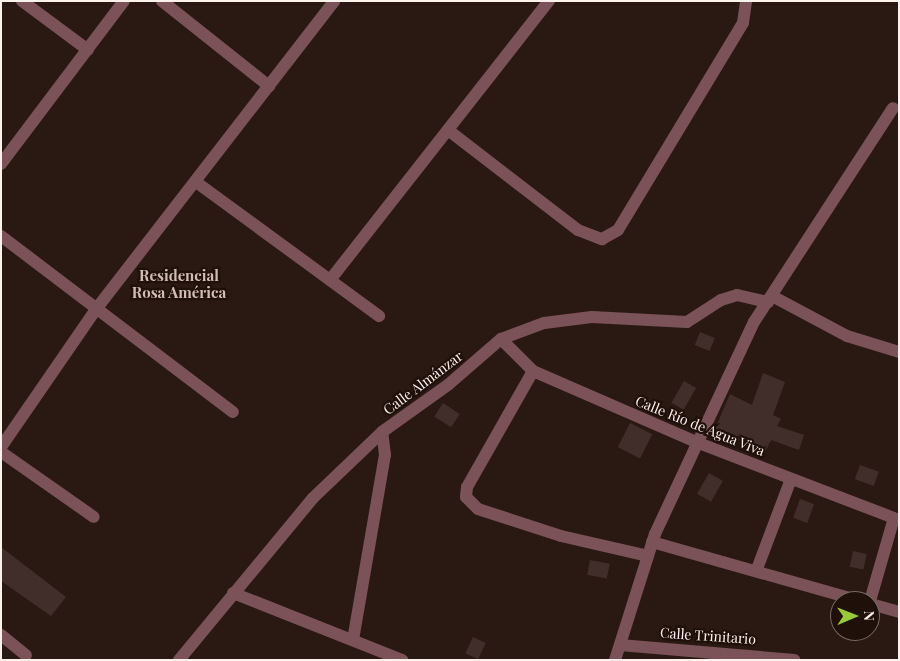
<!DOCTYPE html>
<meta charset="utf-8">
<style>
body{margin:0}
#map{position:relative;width:900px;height:661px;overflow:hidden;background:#2a1913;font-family:"Playfair Display",serif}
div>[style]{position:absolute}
.building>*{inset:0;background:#412e2b;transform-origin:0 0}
.street>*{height:12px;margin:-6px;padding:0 6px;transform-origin:6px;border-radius:6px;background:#7a5258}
span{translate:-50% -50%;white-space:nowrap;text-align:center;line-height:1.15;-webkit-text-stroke:4.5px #20100a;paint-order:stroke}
.street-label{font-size:14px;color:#fdf1ec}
.neighbourhood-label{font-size:15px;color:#d2bbb2;font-weight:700}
.frame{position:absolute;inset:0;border:2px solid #fdf1ec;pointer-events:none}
.north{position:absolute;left:830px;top:591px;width:50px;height:50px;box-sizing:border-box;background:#20100a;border:1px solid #786a64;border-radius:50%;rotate:89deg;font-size:14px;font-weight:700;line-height:20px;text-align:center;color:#fdf1ec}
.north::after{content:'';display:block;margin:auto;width:18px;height:22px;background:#98cb37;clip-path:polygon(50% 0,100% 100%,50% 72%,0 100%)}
</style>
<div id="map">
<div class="building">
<i style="left:700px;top:332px;width:16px;height:14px;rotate:22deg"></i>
<i style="clip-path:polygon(763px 373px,785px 382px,773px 415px,781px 419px,777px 426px,804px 435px,799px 450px,771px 440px,765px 452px,715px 429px,730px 394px,752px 405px)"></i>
<i style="left:684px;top:381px;width:14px;height:25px;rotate:30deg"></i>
<i style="left:443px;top:403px;width:20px;height:16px;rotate:33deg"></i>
<i style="left:630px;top:423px;width:25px;height:27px;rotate:27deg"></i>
<i style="left:860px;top:465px;width:20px;height:15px;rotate:20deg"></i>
<i style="left:709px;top:473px;width:16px;height:24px;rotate:30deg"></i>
<i style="left:800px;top:499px;width:15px;height:20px;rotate:20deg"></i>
<i style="clip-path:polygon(1px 547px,66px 597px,51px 616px,1px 581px)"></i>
<i style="left:853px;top:551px;width:14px;height:16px;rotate:12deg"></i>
<i style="left:590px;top:560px;width:20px;height:15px;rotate:11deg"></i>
<i style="left:473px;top:637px;width:14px;height:18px;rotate:25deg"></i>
</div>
<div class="street">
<i style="left:22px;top:1px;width:82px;rotate:36.6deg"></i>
<i style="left:162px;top:1px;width:137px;rotate:38.5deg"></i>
<i style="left:448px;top:130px;width:164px;rotate:37.6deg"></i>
<i style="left:578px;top:230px;width:26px;rotate:21deg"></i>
<i style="left:602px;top:239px;width:18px;rotate:-29deg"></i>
<i style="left:618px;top:230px;width:242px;rotate:-58.9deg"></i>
<i style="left:743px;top:23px;width:22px;rotate:-82deg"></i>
<i style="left:1px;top:164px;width:204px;rotate:-53deg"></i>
<i style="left:196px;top:182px;width:227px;rotate:36.2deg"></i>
<i style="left:1px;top:236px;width:291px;rotate:37.2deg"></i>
<i style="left:330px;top:280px;width:355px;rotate:-51.9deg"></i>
<i style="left:772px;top:296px;width:85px;rotate:28.1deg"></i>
<i style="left:847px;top:336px;width:54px;rotate:17.1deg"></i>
<i style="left:501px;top:339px;width:45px;rotate:45deg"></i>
<i style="left:533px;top:371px;width:178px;rotate:23.5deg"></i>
<i style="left:696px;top:442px;width:217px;rotate:21deg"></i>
<i style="left:533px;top:371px;width:133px;rotate:119.6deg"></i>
<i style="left:467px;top:487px;width:10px;rotate:96deg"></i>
<i style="left:466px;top:497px;width:17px;rotate:45deg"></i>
<i style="left:478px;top:509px;width:87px;rotate:18deg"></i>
<i style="left:561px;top:536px;width:89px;rotate:12.9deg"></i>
<i style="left:1px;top:447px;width:169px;rotate:-55.4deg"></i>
<i style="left:97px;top:308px;width:388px;rotate:-52.3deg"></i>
<i style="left:1px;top:452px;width:113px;rotate:35deg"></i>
<i style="left:652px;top:542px;width:257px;rotate:15.8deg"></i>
<i style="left:757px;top:569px;width:96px;rotate:-69.3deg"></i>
<i style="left:233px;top:593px;width:182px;rotate:21.6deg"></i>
<i style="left:870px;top:601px;width:86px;rotate:-73.9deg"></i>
<i style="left:1px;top:635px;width:32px;rotate:39deg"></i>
<i style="left:353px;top:640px;width:188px;rotate:-80.2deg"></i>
<i style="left:385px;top:455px;width:23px;rotate:-97deg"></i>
<i style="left:620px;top:645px;width:175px;rotate:4.9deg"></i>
<i style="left:179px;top:660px;width:210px;rotate:-50.4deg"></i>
<i style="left:313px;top:498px;width:95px;rotate:-43.7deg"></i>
<i style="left:382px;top:432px;width:82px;rotate:-35.6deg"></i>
<i style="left:449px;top:384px;width:69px;rotate:-40.9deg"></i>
<i style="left:501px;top:339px;width:46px;rotate:-20.4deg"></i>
<i style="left:544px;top:323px;width:48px;rotate:-7.1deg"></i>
<i style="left:592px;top:317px;width:95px;rotate:3deg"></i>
<i style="left:687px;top:322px;width:40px;rotate:-32.9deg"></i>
<i style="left:721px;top:300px;width:17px;rotate:-17deg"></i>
<i style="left:737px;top:295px;width:32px;rotate:13deg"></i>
<i style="left:615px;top:660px;width:132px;rotate:-72.4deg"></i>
<i style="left:655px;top:534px;width:234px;rotate:-65deg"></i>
<i style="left:754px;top:322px;width:255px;rotate:-57deg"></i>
</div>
<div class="street-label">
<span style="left:423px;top:383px;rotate:-37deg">Calle Almánzar</span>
<span style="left:700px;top:426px;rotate:22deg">Calle Río de Agua Viva</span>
<span style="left:708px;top:636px;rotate:4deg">Calle Trinitario</span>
</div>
<div class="neighbourhood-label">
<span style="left:179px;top:284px">Residencial<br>Rosa América</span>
</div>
<div class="frame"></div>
<div class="north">N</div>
</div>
